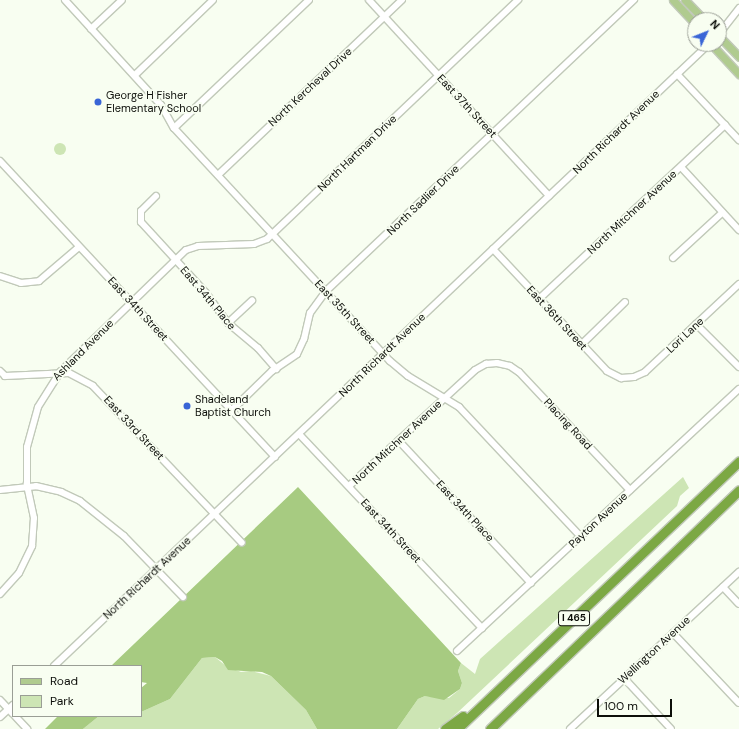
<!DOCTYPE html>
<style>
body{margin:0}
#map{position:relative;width:739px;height:729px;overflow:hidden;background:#f8fef1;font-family:"DM Sans",sans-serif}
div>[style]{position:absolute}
.green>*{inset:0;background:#cde5b4}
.round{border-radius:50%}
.forest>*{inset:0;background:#a7cb81}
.roads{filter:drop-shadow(1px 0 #c1c9b9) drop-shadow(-1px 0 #c1c9b9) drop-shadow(0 1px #c1c9b9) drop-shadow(0 -1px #c1c9b9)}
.minor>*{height:6px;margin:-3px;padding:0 3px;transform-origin:3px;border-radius:3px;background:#fff}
.major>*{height:7px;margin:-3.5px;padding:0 3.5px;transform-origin:3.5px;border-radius:3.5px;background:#b0cb8f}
.highway>*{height:9px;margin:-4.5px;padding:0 4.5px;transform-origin:4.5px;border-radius:4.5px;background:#7ca844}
.dots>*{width:11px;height:11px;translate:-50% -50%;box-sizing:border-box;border:2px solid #f8fef1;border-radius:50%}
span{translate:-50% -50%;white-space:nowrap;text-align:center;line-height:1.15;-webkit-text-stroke:3.5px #f8fef1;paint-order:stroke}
.shield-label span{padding:1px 3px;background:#f8fef1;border:1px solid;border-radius:3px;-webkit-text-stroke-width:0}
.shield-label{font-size:10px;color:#0d0f0a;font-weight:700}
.street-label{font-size:11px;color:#0d0f0a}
.poi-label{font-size:11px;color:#0d0f0a}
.left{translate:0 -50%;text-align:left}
.legend{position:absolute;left:12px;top:665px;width:130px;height:52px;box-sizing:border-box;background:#f8fef1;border:1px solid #9a9e95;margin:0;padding:5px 7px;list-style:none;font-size:12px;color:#0d0f0a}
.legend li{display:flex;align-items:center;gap:8px;height:20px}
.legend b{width:20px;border:1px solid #9a9e95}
.north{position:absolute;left:687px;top:12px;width:40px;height:40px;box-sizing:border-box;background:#f8fef1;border:1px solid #9a9e95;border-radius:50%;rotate:47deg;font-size:11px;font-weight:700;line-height:16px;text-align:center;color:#0d0f0a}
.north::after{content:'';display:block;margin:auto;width:14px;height:18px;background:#3965d6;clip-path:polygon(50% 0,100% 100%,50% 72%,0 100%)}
.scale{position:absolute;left:597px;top:699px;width:75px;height:18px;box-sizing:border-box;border:2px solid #0d0f0a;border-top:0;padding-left:5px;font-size:12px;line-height:14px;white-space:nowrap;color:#0d0f0a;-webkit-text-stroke:3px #f8fef1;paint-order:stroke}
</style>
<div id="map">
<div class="green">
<i class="round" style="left:54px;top:143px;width:12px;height:12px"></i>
<i style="clip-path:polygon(683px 477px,689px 488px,680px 496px,677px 506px,457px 713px,438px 729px,397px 729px,418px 699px,425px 696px,449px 698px,460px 689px,462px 683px,458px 671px,461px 663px,475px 674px,480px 659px)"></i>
<i style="clip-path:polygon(215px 657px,226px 666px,241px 672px,251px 671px,271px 676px,306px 710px,317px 729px,83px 729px,99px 716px,141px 716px,141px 712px,170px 699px,202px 658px)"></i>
</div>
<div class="forest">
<i style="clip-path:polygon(298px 487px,461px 663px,458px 671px,462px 683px,460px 689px,444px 700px,425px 696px,418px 699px,397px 729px,317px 729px,306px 710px,271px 676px,262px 672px,228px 670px,222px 661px,215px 657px,202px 658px,170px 699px,141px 712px,141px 688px,147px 683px,141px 682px,141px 666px,111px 666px)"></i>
<i style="clip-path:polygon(58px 716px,99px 716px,83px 729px,45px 729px)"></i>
</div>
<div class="roads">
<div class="minor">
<i style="left:65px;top:0;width:142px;rotate:47.6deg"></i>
<i style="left:161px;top:105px;width:26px;rotate:61deg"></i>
<i style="left:174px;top:128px;width:318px;rotate:47.2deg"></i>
<i style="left:390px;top:361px;width:23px;rotate:40deg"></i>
<i style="left:408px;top:376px;width:60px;rotate:31.3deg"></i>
<i style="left:459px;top:407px;width:177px;rotate:46.8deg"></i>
<i style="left:369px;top:0;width:266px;rotate:47.4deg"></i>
<i style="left:91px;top:29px;width:42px;rotate:-43.1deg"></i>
<i style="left:719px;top:34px;width:33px;rotate:-52deg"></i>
<i style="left:677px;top:74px;width:91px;rotate:46.8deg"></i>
<i style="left:135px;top:75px;width:108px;rotate:-43.9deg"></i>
<i style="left:174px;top:128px;width:186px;rotate:-43.5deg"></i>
<i style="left:0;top:161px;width:404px;rotate:47.1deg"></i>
<i style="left:681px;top:167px;width:86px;rotate:47.4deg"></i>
<i style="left:218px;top:175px;width:254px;rotate:-43.6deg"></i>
<i style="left:156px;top:196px;width:21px;rotate:135deg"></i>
<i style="left:141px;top:211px;width:11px;rotate:90deg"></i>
<i style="left:141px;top:222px;width:96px;rotate:47.5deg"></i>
<i style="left:206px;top:293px;width:37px;rotate:54deg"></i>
<i style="left:228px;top:323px;width:39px;rotate:40deg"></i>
<i style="left:258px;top:348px;width:28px;rotate:49deg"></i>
<i style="left:493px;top:249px;width:167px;rotate:46.9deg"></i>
<i style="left:607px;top:371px;width:16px;rotate:27deg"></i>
<i style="left:621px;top:378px;width:13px;rotate:-4deg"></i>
<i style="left:634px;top:377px;width:12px;rotate:-24deg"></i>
<i style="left:645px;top:372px;width:129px;rotate:-43.1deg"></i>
<i style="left:673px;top:258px;width:67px;rotate:-42.6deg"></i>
<i style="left:0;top:276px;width:22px;rotate:18deg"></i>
<i style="left:21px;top:283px;width:18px;rotate:-6deg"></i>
<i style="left:39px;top:281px;width:52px;rotate:-40.4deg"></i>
<i style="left:539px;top:299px;width:255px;rotate:-43.1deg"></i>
<i style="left:228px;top:323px;width:33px;rotate:-43deg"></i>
<i style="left:696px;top:324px;width:61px;rotate:45deg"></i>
<i style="left:582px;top:344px;width:60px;rotate:-44.3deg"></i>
<i style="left:0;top:371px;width:7px;rotate:45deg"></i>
<i style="left:5px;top:376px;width:64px;rotate:-2.7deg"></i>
<i style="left:69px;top:373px;width:27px;rotate:28deg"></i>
<i style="left:93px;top:386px;width:216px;rotate:46.5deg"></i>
<i style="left:232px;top:410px;width:56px;rotate:-44.3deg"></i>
<i style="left:272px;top:371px;width:30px;rotate:-34deg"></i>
<i style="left:297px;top:354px;width:17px;rotate:-65deg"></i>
<i style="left:304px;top:339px;width:27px;rotate:-77deg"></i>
<i style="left:310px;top:313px;width:27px;rotate:-54deg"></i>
<i style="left:326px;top:291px;width:424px;rotate:-43.4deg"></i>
<i style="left:299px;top:434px;width:267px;rotate:46.7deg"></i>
<i style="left:399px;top:441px;width:194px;rotate:47.1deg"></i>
<i style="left:349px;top:486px;width:171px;rotate:-42.6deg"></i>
<i style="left:475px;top:370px;width:13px;rotate:-29deg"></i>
<i style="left:486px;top:364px;width:11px;rotate:-5deg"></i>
<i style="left:497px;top:363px;width:13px;rotate:13deg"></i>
<i style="left:510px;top:366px;width:11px;rotate:34deg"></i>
<i style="left:519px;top:372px;width:162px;rotate:46.8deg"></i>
<i style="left:0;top:490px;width:36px;rotate:-6deg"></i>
<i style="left:36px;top:486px;width:26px;rotate:13deg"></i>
<i style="left:61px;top:492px;width:21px;rotate:25deg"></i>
<i style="left:80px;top:501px;width:56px;rotate:38.5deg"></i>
<i style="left:124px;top:536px;width:85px;rotate:46deg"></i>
<i style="left:723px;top:587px;width:23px;rotate:47deg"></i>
<i style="left:0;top:594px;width:28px;rotate:-48deg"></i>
<i style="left:19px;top:573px;width:30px;rotate:-64deg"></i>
<i style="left:32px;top:546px;width:28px;rotate:-86deg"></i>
<i style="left:34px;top:518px;width:35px;rotate:-102deg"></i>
<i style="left:27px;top:484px;width:37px;rotate:-90deg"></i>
<i style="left:27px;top:447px;width:41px;rotate:-74.6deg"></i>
<i style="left:38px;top:407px;width:41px;rotate:-57.8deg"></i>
<i style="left:60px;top:372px;width:175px;rotate:-44.1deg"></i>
<i style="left:186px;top:250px;width:13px;rotate:-18deg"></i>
<i style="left:198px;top:246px;width:56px;rotate:-2deg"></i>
<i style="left:254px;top:244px;width:14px;rotate:-21deg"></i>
<i style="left:267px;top:239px;width:347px;rotate:-43.6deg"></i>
<i style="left:673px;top:633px;width:96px;rotate:46.7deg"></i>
<i style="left:457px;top:651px;width:385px;rotate:-42.9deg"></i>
<i style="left:54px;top:666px;width:903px;rotate:-43.52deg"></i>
<i style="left:624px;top:678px;width:69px;rotate:47.3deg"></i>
<i style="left:0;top:700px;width:19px;rotate:47deg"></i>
<i style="left:15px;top:716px;width:18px;rotate:47deg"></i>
<i style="left:0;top:717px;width:18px;rotate:-43deg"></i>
<i style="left:570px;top:729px;width:231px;rotate:-42.9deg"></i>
</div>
<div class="major">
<i style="left:673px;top:0;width:33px;rotate:47deg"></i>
<i style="left:685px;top:0;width:28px;rotate:46deg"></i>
<i style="left:719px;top:36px;width:29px;rotate:46deg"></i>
<i style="left:711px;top:44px;width:41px;rotate:47deg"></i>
</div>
<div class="highway">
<i style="left:445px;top:729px;width:22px;rotate:-36deg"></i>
<i style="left:457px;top:729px;width:389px;rotate:-43.5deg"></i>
<i style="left:490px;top:729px;width:345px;rotate:-43.8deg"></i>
</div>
</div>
<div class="dots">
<i style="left:98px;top:102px;background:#3965d6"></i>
<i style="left:187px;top:406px;background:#3965d6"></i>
</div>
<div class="shield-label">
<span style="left:574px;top:618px">I 465</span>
</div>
<div class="street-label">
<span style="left:310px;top:87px;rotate:-43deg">North Kercheval Drive</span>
<span style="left:467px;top:106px;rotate:47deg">East 37th Street</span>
<span style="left:616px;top:132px;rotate:-44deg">North Richardt Avenue</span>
<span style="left:357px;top:153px;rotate:-44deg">North Hartman Drive</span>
<span style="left:423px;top:200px;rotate:-44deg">North Sadlier Drive</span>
<span style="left:632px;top:212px;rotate:-43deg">North Mitchner Avenue</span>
<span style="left:208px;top:298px;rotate:50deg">East 34th Place</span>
<span style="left:138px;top:309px;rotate:47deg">East 34th Street</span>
<span style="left:345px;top:312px;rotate:47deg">East 35th Street</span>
<span style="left:557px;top:318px;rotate:47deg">East 36th Street</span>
<span style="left:685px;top:335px;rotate:-43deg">Lori Lane</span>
<span style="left:83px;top:350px;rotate:-45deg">Ashland Avenue</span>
<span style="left:382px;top:355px;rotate:-44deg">North Richardt Avenue</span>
<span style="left:568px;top:424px;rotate:47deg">Placing Road</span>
<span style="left:134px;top:428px;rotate:47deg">East 33rd Street</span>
<span style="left:397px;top:442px;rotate:-43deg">North Mitchner Avenue</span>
<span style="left:465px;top:511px;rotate:47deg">East 34th Place</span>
<span style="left:598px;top:520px;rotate:-43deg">Payton Avenue</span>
<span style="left:391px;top:531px;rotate:47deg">East 34th Street</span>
<span style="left:147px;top:578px;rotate:-43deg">North Richardt Avenue</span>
<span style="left:654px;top:650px;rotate:-43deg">Wellington Avenue</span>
</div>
<div class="poi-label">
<span class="left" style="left:106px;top:102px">George H Fisher<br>Elementary School</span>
<span class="left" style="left:195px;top:406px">Shadeland<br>Baptist Church</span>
</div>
<ul class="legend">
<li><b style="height:5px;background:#b0cb8f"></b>Road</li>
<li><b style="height:11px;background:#cde5b4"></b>Park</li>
</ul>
<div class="north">N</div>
<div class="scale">100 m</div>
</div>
